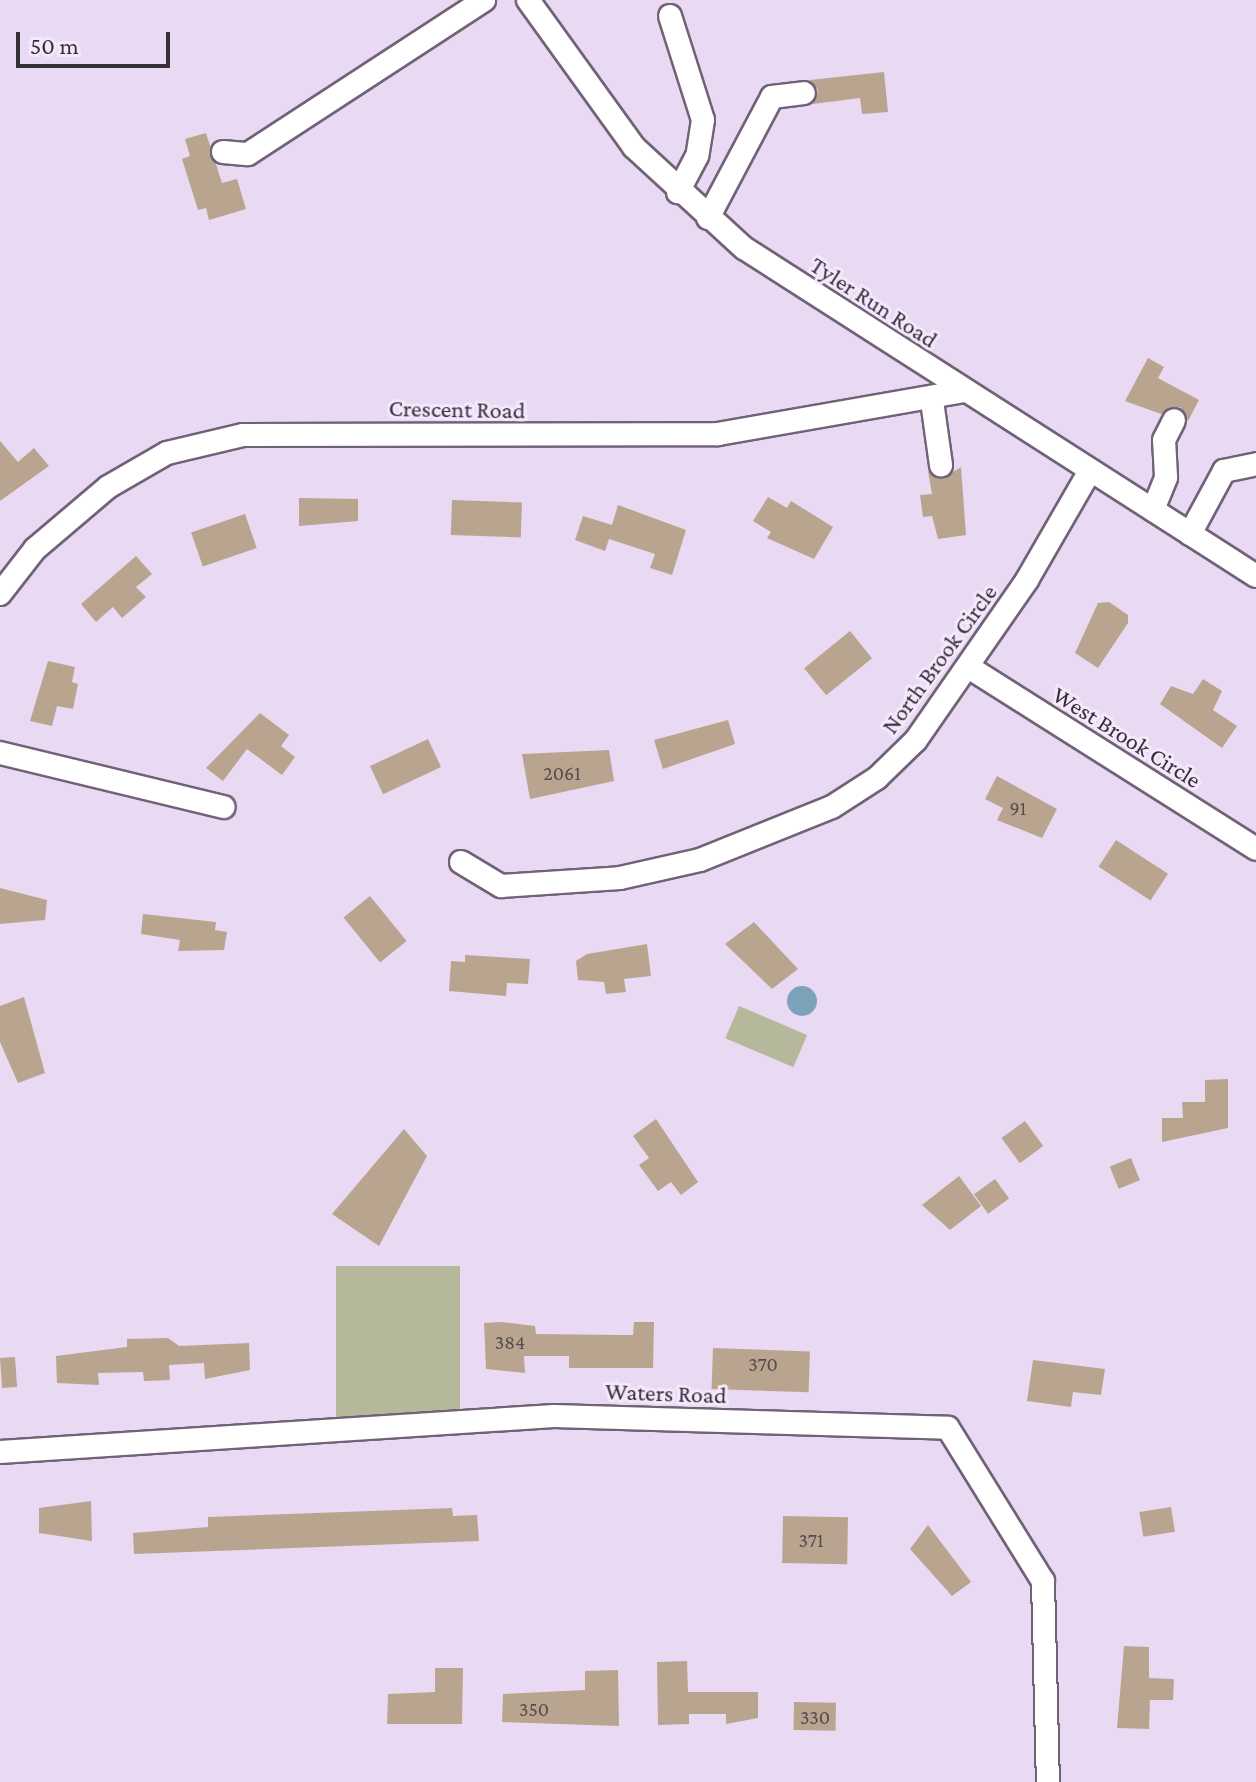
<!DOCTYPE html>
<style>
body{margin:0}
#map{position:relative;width:1256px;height:1782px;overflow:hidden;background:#ead9f2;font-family:"Crimson Pro",serif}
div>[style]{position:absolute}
.green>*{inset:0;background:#b6b89c;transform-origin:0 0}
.water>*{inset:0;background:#7da3bb}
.round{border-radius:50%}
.building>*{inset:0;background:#b9a58f;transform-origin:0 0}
.roads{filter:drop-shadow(2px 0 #716278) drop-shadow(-2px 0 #716278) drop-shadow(0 2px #716278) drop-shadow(0 -2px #716278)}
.minor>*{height:22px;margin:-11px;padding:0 11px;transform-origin:11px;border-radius:11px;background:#fff}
span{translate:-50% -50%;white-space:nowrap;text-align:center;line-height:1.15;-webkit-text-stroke:6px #f5e8fc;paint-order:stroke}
.number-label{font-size:20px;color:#564c4e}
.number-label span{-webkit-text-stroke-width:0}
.street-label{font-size:24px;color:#352f38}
.scale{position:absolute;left:16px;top:32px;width:154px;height:36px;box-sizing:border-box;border:4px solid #352f38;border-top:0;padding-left:10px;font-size:24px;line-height:28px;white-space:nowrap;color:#352f38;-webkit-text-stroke:6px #f5e8fc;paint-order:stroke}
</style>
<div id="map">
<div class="green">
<i style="left:739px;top:1006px;width:74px;height:35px;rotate:23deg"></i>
<i style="left:336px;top:1266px;width:124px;height:165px"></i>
</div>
<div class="water">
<i class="round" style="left:787px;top:986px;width:30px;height:30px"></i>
</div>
<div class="building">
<i style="clip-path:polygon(884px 72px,888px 112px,862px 114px,860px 98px,813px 104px,818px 90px,810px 80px)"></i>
<i style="clip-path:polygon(206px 133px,222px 183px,237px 179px,246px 209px,209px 220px,206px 208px,198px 210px,182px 159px,190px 156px,185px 139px)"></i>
<i style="clip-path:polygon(1148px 358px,1164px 367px,1158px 378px,1199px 400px,1188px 421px,1180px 407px,1161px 414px,1125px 401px)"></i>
<i style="clip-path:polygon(0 441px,18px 462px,34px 448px,49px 466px,0 501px)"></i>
<i style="clip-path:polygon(961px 467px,966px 535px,938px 539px,932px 516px,923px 517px,920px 495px,932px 494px,928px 471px,942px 479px)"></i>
<i style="clip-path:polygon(768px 497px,787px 508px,791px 501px,833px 527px,814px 559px,767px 538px,771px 532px,753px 521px)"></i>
<i style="clip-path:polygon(299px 498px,358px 499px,358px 521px,299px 526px)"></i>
<i style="left:452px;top:500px;width:70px;height:35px;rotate:2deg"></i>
<i style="clip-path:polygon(618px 505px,686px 530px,672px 575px,650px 568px,655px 554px,609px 539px,605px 551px,575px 540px,583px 516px,612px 525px)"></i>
<i style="left:245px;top:514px;width:36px;height:57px;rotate:71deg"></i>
<i style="clip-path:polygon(136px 556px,152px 574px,136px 587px,146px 597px,122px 618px,113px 607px,96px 622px,81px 604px)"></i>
<i style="clip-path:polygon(1109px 602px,1128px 615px,1128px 623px,1098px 668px,1075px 653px,1098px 603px)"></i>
<i style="left:850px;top:631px;width:35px;height:59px;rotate:51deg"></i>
<i style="clip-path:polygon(48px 661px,75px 667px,72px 682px,78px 684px,73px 709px,57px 706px,52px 726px,30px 721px)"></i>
<i style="clip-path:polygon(1203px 679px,1222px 691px,1213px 710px,1237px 726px,1222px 748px,1160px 704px,1171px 686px,1193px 694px)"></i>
<i style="clip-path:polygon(260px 713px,289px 735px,281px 746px,295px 757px,282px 775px,247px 749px,223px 781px,206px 768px)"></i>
<i style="clip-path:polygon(728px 720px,735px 744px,663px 769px,654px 740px)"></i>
<i style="left:428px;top:739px;width:31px;height:64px;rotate:65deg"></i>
<i style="clip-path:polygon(609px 750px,614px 781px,530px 799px,522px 754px)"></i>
<i style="clip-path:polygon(997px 776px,1057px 809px,1042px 838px,997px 820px,1003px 808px,985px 799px)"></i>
<i style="left:1116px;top:840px;width:62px;height:32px;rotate:33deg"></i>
<i style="clip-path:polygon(0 888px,47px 900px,45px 920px,0 924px)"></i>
<i style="left:370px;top:896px;width:58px;height:34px;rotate:51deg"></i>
<i style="clip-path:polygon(143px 914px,216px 922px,215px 930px,227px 932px,224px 950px,178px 951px,180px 940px,141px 934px)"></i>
<i style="clip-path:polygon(754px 922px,798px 969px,772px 989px,725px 944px)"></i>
<i style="clip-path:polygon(647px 944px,651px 976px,624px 979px,626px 992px,606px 994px,604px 982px,578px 980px,576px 961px,587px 954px)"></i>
<i style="clip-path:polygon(465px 955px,530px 959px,528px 984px,507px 983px,506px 996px,449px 991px,451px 961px,465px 962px)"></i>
<i style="clip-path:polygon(24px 997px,45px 1073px,18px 1083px,0 1042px,0 1006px)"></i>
<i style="clip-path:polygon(1228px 1079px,1228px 1128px,1162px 1142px,1162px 1118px,1183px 1118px,1182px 1102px,1205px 1102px,1205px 1080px)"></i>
<i style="clip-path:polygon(656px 1119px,698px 1182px,681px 1195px,671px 1182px,658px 1191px,639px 1165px,649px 1158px,633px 1136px)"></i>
<i style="left:1025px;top:1121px;width:31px;height:29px;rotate:54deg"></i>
<i style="clip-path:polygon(404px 1129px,427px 1156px,379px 1246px,332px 1214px)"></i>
<i style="left:1131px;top:1158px;width:24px;height:23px;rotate:68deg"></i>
<i style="clip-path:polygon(959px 1176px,981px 1206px,950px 1230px,922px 1205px)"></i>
<i style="left:995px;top:1179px;width:24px;height:26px;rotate:54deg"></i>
<i style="clip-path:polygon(501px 1322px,535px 1326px,536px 1334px,621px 1335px,633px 1335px,634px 1322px,654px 1322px,653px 1368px,569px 1368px,569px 1356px,524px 1356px,525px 1373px,486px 1369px,484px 1323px)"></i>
<i style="clip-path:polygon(168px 1338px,179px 1346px,249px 1343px,250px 1370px,205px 1379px,204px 1363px,169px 1365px,170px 1380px,144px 1381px,143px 1372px,98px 1373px,99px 1385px,57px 1383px,56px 1356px,127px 1347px,127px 1339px)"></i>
<i style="left:713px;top:1348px;width:97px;height:41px;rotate:2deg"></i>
<i style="left:15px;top:1357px;width:30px;height:15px;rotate:86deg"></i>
<i style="clip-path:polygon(1033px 1360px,1105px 1369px,1101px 1395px,1073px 1392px,1071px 1407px,1027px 1401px)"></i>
<i style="clip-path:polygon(91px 1501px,92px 1541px,39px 1533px,39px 1508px)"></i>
<i style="left:1171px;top:1507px;width:25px;height:32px;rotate:81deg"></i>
<i style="clip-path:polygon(452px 1508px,453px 1516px,477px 1515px,479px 1541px,134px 1554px,133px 1533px,208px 1527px,208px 1517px)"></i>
<i style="left:783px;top:1516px;width:65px;height:47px;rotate:1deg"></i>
<i style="clip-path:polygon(928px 1525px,971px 1582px,952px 1596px,910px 1549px)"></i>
<i style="clip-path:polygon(1124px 1646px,1149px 1647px,1149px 1678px,1174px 1679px,1173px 1700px,1150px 1700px,1149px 1729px,1117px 1728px)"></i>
<i style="clip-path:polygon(687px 1661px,688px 1692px,758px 1692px,758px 1718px,726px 1724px,726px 1714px,689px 1714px,689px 1724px,658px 1725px,657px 1662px)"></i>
<i style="clip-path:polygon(435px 1668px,463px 1668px,462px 1724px,387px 1724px,388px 1694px,435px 1692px)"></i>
<i style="clip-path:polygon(618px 1670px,619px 1726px,502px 1722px,503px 1694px,585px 1690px,585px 1671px)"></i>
<i style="left:794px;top:1702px;width:42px;height:28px;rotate:1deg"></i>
</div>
<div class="roads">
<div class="minor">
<i style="left:528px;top:0;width:181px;rotate:54.2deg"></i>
<i style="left:634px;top:147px;width:149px;rotate:42.6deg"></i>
<i style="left:744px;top:248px;width:608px;rotate:32.64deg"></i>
<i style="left:670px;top:16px;width:109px;rotate:72.4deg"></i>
<i style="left:703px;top:120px;width:36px;rotate:99deg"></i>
<i style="left:697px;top:156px;width:41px;rotate:117.8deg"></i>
<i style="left:223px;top:152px;width:25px;rotate:5deg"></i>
<i style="left:248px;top:154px;width:282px;rotate:-33.1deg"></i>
<i style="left:708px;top:218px;width:137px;rotate:-62.1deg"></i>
<i style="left:772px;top:97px;width:32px;rotate:-7deg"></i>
<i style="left:932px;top:401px;width:65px;rotate:82deg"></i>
<i style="left:1153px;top:510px;width:35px;rotate:-68deg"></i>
<i style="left:1166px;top:477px;width:37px;rotate:-93deg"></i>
<i style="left:1164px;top:440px;width:22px;rotate:-63deg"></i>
<i style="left:1190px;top:534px;width:72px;rotate:-61.6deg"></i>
<i style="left:1224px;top:471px;width:33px;rotate:-12deg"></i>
<i style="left:0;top:594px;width:57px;rotate:-52.1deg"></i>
<i style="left:35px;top:549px;width:96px;rotate:-40.3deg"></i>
<i style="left:108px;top:487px;width:68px;rotate:-30deg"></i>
<i style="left:167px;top:453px;width:78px;rotate:-13.3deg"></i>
<i style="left:243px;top:435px;width:475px;rotate:-0.1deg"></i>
<i style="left:718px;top:434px;width:251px;rotate:-9.9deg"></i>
<i style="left:970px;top:668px;width:338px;rotate:32.3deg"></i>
<i style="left:0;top:753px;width:230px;rotate:13.6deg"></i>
<i style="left:461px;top:862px;width:47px;rotate:31deg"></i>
<i style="left:501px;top:886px;width:119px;rotate:-3.8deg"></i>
<i style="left:620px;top:878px;width:82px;rotate:-12.7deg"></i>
<i style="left:700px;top:860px;width:142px;rotate:-21.9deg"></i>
<i style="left:832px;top:807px;width:54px;rotate:-32.8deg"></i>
<i style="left:877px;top:778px;width:54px;rotate:-44.3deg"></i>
<i style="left:916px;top:740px;width:195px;rotate:-55.2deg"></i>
<i style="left:1027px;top:580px;width:126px;rotate:-60deg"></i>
<i style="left:0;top:1452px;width:555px;rotate:-3.72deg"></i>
<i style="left:554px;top:1416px;width:394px;rotate:1.7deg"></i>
<i style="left:948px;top:1428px;width:180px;rotate:58.2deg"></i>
<i style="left:1043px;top:1581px;width:201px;rotate:88.6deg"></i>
</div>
</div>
<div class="number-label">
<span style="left:562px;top:773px">2061</span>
<span style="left:1018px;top:808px">91</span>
<span style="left:510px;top:1342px">384</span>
<span style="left:763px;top:1364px">370</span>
<span style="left:811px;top:1540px">371</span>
<span style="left:534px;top:1709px">350</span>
<span style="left:815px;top:1717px">330</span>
</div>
<div class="street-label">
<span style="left:874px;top:302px;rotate:33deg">Tyler Run Road</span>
<span style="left:457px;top:409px;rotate:1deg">Crescent Road</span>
<span style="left:939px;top:659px;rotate:-54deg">North Brook Circle</span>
<span style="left:1127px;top:737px;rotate:32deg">West Brook Circle</span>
<span style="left:666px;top:1393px;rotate:2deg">Waters Road</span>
</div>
<div class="scale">50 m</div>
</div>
